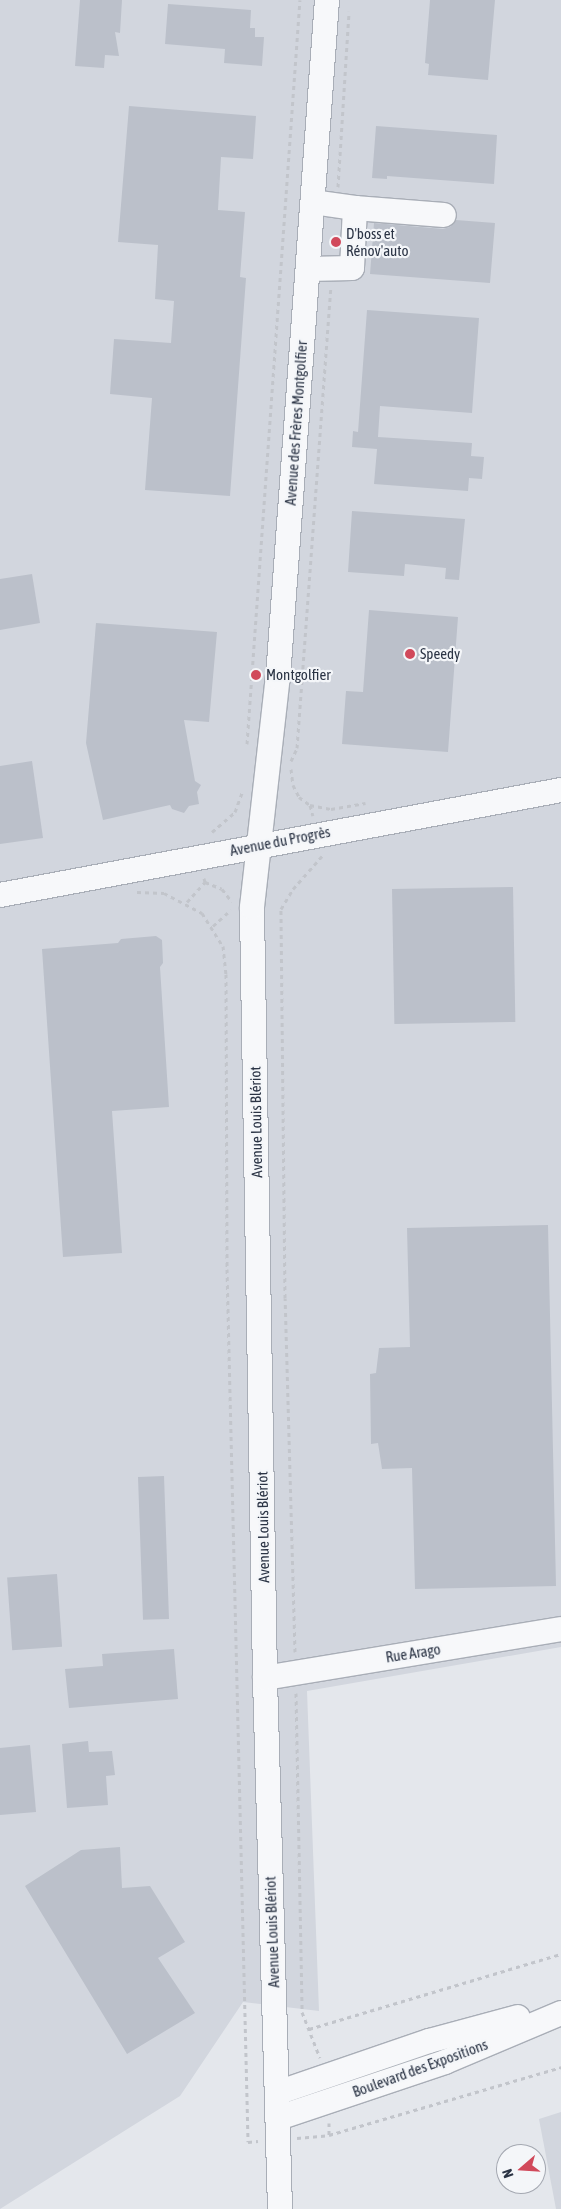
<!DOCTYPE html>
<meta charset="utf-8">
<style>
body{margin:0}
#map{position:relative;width:561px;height:2209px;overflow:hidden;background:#e4e7ec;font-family:"Asap Condensed",sans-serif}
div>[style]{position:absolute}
.built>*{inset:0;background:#d2d6de}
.building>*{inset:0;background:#bbc0ca;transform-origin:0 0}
.path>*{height:3px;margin-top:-1.5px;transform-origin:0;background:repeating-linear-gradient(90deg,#c2c5cb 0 4px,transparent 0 8px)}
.roads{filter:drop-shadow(1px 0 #a9aeb7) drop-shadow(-1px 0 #a9aeb7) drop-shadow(0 1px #a9aeb7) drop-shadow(0 -1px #a9aeb7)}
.minor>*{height:24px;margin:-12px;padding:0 12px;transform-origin:12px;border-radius:12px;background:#f7f8fa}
.dots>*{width:14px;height:14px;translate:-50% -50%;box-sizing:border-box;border:2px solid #f4f6f9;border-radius:50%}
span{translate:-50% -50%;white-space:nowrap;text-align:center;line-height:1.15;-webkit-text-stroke:4.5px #f4f6f9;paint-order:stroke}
.poi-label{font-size:15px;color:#2b3445}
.left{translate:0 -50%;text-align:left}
.street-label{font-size:15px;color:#2b3445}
.north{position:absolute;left:496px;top:2144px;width:50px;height:50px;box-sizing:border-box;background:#f4f6f9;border:1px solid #a4a8b1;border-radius:50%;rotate:251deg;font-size:14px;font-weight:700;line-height:20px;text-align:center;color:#2b3445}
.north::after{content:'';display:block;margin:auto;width:18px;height:22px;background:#d1495b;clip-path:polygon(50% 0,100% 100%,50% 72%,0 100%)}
</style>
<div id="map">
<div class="built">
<i style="clip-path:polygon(0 0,561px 0,561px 1647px,307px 1691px,319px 2011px,243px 2002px,180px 2096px,0 2209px)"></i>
<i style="clip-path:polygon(561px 2112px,561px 2209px,556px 2209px,539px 2119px)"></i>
</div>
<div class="building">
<i style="clip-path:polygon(80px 0,122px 0,120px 33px,115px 32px,119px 56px,105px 55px,104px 68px,75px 66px)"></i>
<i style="clip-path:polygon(430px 0,495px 0,488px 80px,428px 75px,429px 64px,425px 63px)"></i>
<i style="clip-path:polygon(168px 4px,251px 10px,250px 28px,255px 28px,255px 37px,264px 37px,262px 66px,224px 63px,225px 49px,165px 44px)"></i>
<i style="clip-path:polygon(129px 106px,256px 116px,253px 159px,221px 157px,218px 210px,245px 212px,240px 277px,246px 278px,230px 496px,145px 490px,152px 398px,110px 394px,114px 339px,171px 343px,174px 301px,155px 299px,158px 245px,118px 242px)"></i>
<i style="clip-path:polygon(376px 126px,497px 135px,494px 184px,387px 176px,387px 179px,372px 178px)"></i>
<i style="clip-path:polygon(456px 220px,495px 223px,490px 283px,370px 274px,374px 223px,443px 229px,450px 227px)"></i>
<i style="clip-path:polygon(367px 310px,479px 318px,472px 413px,380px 406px,378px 437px,472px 443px,471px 456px,484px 457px,482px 479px,469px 478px,468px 491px,374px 484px,377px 449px,352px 447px,353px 431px,358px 432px)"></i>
<i style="clip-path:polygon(352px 511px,465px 519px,459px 580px,445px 579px,446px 568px,405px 564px,404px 576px,348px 572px)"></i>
<i style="clip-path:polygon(32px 574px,40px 623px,0 630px,0 579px)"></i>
<i style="clip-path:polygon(369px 610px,458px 617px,448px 752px,342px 744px,346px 691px,363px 692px)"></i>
<i style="clip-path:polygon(96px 623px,217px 632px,209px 722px,184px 720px,195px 781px,201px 785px,197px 792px,199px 804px,189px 806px,184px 813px,172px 809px,170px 805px,103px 820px,86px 743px)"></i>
<i style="clip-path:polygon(32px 761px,43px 838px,0 844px,0 766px)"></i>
<i style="left:513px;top:887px;width:135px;height:121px;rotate:89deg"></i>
<i style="clip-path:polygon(156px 936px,162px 940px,163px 963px,160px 967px,169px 1107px,112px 1111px,122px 1253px,63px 1257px,42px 949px,118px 943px,121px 939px)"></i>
<i style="clip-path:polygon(548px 1225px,556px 1586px,415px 1589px,412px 1468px,382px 1469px,378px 1443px,371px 1444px,370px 1374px,376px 1373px,379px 1348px,410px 1347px,407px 1228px)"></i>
<i style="left:164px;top:1476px;width:143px;height:26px;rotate:88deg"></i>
<i style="left:57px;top:1574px;width:73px;height:50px;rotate:86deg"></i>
<i style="clip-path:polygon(174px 1649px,178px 1699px,69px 1708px,65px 1669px,103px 1666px,102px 1654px)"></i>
<i style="clip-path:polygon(88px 1741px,89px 1752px,112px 1751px,115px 1775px,106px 1776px,108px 1805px,67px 1808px,62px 1744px)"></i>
<i style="clip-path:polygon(30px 1745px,36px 1812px,0 1815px,0 1748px)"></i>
<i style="clip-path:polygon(120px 1847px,122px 1888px,150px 1886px,185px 1942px,158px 1958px,195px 2013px,127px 2054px,25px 1886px,81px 1850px)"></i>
</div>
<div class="path">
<i style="left:338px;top:187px;width:176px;rotate:-86.4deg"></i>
<i style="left:247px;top:744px;width:746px;rotate:-85.93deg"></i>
<i style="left:291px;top:761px;width:14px;rotate:-65deg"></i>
<i style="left:297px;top:748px;width:461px;rotate:-85.8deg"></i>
<i style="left:291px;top:769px;width:16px;rotate:83deg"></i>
<i style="left:293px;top:785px;width:13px;rotate:63deg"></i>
<i style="left:299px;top:797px;width:14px;rotate:36deg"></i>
<i style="left:310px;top:805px;width:11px;rotate:75deg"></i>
<i style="left:310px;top:805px;width:21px;rotate:11deg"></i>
<i style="left:331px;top:809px;width:35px;rotate:-10deg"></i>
<i style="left:212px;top:832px;width:30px;rotate:-41deg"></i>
<i style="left:235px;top:812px;width:23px;rotate:-70deg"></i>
<i style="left:204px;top:878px;width:4px;rotate:76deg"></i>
<i style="left:205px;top:882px;width:18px;rotate:22deg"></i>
<i style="left:222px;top:889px;width:16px;rotate:52deg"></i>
<i style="left:137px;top:892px;width:27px;rotate:2deg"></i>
<i style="left:164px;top:893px;width:43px;rotate:27.8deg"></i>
<i style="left:202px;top:913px;width:39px;rotate:58deg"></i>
<i style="left:223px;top:946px;width:28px;rotate:84deg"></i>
<i style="left:226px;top:974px;width:295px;rotate:89.8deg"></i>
<i style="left:227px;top:1269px;width:873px;rotate:88.62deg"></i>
<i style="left:248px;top:2142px;width:10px;rotate:-6deg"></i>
<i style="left:187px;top:902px;width:27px;rotate:-48deg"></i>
<i style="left:213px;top:926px;width:24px;rotate:-42deg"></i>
<i style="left:295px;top:1652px;width:354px;rotate:-91.6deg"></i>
<i style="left:285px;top:1298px;width:389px;rotate:-90.6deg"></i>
<i style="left:281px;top:909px;width:23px;rotate:-59deg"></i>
<i style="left:293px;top:889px;width:44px;rotate:-48.7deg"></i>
<i style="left:296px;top:1693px;width:319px;rotate:88.9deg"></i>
<i style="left:302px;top:2012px;width:49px;rotate:68.6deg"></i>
<i style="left:309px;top:2029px;width:263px;rotate:-16.6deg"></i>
<i style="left:329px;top:2123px;width:12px;rotate:90deg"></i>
<i style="left:297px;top:2138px;width:32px;rotate:-5deg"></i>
<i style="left:329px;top:2135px;width:242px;rotate:-16.3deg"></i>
</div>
<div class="roads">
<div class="minor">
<i style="left:355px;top:208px;width:89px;rotate:4.5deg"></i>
<i style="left:308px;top:269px;width:44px;rotate:-1.3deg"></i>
<i style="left:352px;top:268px;width:60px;rotate:-87.1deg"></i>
<i style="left:355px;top:208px;width:42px;rotate:-171.9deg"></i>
<i style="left:0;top:895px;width:571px;rotate:-10.6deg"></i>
<i style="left:265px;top:1678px;width:300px;rotate:-9.4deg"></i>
<i style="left:277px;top:2093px;width:161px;rotate:-18.9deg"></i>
<i style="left:429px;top:2041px;width:92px;rotate:-15.1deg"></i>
<i style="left:278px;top:2118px;width:176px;rotate:-18.5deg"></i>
<i style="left:445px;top:2062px;width:126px;rotate:-22.9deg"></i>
<i style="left:280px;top:2209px;width:531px;rotate:-91.62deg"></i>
<i style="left:265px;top:1678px;width:771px;rotate:-90.97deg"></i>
<i style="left:252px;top:907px;width:231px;rotate:-83.6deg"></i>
<i style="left:278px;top:677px;width:679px;rotate:-85.86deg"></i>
</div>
</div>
<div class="dots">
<i style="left:336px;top:242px;background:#d1495b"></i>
<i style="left:410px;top:654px;background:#d1495b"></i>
<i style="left:256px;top:675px;background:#d1495b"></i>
</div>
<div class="poi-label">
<span class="left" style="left:346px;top:242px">D'boss et<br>Rénov'auto</span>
<span class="left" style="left:420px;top:654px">Speedy</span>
<span class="left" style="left:266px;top:675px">Montgolfier</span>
</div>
<div class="street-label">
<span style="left:296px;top:423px;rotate:-86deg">Avenue des Frères Montgolfier</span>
<span style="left:280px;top:841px;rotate:-11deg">Avenue du Progrès</span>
<span style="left:256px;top:1122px;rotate:-91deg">Avenue Louis Blériot</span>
<span style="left:263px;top:1527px;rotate:-91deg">Avenue Louis Blériot</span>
<span style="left:413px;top:1653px;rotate:-9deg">Rue Arago</span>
<span style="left:272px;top:1932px;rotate:-92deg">Avenue Louis Blériot</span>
<span style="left:420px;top:2068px;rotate:-20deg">Boulevard des Expositions</span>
</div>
<div class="north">N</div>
</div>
